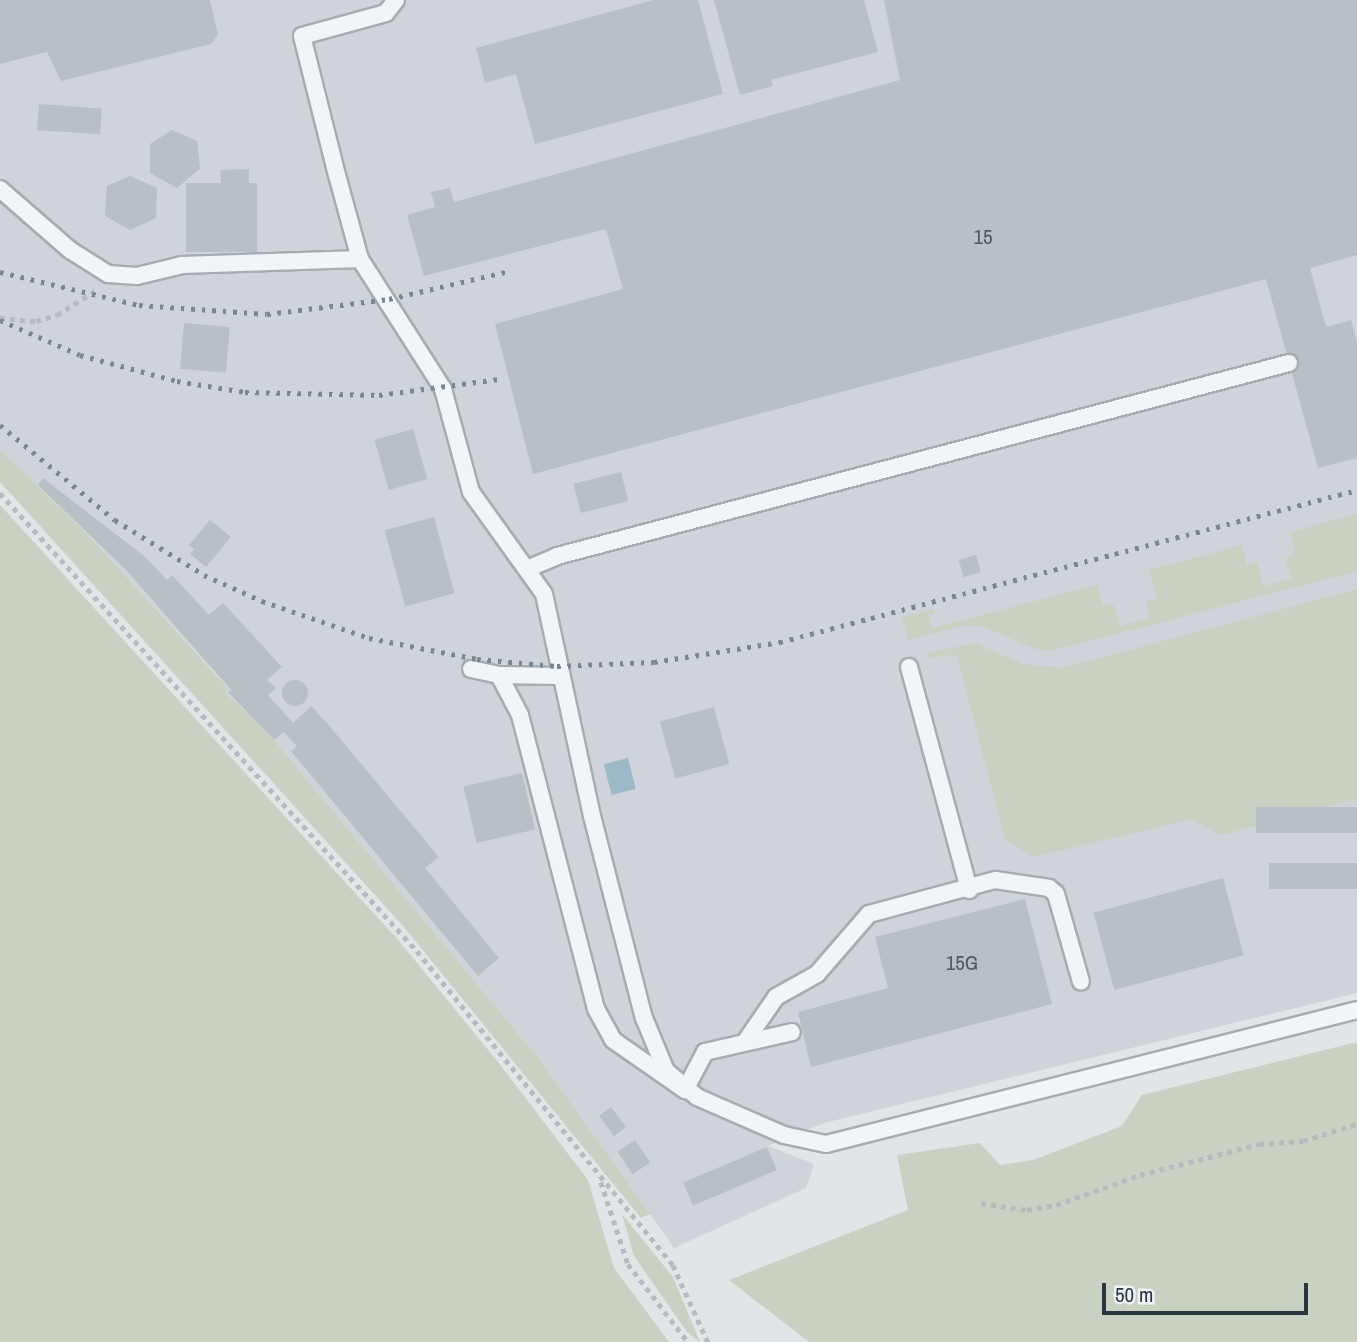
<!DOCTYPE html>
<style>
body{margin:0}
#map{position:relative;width:1357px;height:1342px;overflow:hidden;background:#e0e5e8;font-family:"Archivo Narrow",sans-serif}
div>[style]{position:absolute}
.built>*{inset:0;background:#ced4da}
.green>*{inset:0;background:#c9d1c2}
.water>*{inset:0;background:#9db8c6;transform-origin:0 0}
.building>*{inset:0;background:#b8bfc5;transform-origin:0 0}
.round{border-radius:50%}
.path>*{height:4.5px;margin-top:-2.25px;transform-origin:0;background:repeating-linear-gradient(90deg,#b6bbc0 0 5px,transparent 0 10px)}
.roads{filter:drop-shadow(2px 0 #a6adb2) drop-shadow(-2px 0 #a6adb2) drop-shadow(0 2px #a6adb2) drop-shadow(0 -2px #a6adb2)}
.lane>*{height:16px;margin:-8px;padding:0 8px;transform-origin:8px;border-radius:8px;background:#f2f5f7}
.rail>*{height:5px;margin-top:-2.5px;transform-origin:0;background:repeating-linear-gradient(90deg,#7a8791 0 3.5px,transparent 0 10.5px)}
span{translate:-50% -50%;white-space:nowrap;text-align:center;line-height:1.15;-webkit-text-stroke:6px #eff3f6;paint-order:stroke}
.number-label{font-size:21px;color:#4e5860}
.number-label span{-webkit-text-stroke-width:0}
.scale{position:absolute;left:1102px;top:1283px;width:206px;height:32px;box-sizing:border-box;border:4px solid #2a353e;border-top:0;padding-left:9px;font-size:21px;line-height:24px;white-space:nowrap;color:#2a353e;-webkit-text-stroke:5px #eff3f6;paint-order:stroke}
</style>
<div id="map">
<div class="built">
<i style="clip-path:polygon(0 0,1357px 0,1357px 993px,824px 1123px,768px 1146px,814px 1164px,806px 1188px,674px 1248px,540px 1060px,274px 740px,224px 691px,228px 687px,89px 536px,0 449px)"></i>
</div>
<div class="green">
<i style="clip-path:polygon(0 449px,89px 536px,228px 688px,225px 692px,274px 740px,540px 1060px,650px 1214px,641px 1218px,404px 927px,0 482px)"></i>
<i style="clip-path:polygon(0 505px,399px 941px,498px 1062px,588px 1180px,614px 1268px,669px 1342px,0 1342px)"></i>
<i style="clip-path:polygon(1357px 514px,1357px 571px,1051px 651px,1035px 649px,981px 626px,960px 626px,908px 640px,902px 617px,934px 609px,935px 613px,928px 615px,932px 628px,1097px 585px,1103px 606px,1113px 604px,1120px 626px,1150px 618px,1146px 602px,1157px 599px,1149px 570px,1242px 545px,1247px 565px,1257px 562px,1263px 586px,1291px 579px,1286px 560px,1295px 552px,1290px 532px)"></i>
<i style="clip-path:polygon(1357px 589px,1357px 799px,1221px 835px,1191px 819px,1034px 857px,1005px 840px,957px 655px,925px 658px,928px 653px,975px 643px,1023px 664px,1063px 668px)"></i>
<i style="clip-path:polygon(1357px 1042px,1357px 1342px,809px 1342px,729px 1280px,908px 1210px,897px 1155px,980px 1143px,1000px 1165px,1033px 1160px,1122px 1126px,1142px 1095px)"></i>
<i style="clip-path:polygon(622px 1214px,673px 1277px,700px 1342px,687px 1332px,634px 1256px)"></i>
</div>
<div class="water">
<i style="left:628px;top:758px;width:32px;height:25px;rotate:76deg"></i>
</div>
<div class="building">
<i style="clip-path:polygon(0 0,210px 0,218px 35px,211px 44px,61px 81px,47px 52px,0 64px)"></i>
<i style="clip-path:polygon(654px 0,698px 0,723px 94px,535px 144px,516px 74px,485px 83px,476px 48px)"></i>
<i style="clip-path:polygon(714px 0,864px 0,878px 52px,771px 80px,773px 86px,740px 95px)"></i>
<i style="clip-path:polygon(884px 0,1357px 0,1357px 255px,1310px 268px,1326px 327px,1351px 320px,1357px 343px,1357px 458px,1318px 468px,1266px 279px,533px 474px,495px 324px,623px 289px,606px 229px,424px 276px,407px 215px,435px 207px,431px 192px,450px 188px,454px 202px,900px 80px)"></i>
<i style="left:39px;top:104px;width:63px;height:26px;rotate:4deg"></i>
<i style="clip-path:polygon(172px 130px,197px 141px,200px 169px,177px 188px,150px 173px,150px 144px)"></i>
<i style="clip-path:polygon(249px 169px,249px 183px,257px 183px,257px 252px,186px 252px,186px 183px,221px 183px,220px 170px)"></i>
<i style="clip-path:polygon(130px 176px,157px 188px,156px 218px,130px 230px,105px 216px,107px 186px)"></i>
<i style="left:184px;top:323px;width:46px;height:46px;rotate:5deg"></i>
<i style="left:413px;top:429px;width:52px;height:40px;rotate:74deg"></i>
<i style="left:621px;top:472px;width:30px;height:49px;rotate:76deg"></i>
<i style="clip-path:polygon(43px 478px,144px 556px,167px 580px,172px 575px,209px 615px,223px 603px,282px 667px,267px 680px,276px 688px,268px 695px,293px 723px,311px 706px,326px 722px,439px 857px,425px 868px,499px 958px,478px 976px,291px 751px,297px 746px,284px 732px,274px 740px,228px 692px,231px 690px,128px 572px,38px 485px)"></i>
<i style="left:434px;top:517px;width:79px;height:51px;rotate:75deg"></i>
<i style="clip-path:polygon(210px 520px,231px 537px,206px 567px,190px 554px,194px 549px,189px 545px)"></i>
<i style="left:976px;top:555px;width:18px;height:18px;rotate:74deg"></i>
<i class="round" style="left:282px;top:680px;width:26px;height:26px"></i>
<i style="left:714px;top:707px;width:59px;height:56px;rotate:75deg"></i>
<i style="left:522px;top:773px;width:58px;height:60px;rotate:77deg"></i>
<i style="left:1357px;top:807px;width:26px;height:101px;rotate:90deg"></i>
<i style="left:1357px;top:863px;width:26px;height:88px;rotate:90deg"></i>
<i style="left:1223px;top:878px;width:80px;height:134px;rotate:75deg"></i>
<i style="clip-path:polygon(1025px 899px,1052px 1004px,811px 1067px,798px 1012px,888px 988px,875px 937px)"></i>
<i style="left:611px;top:1107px;width:25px;height:15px;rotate:53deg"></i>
<i style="left:635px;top:1140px;width:27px;height:21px;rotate:56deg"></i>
<i style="left:767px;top:1147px;width:25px;height:91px;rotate:67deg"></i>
</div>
<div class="path">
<i style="left:0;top:318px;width:36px;rotate:5deg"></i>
<i style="left:36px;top:321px;width:22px;rotate:-16deg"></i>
<i style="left:57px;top:315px;width:45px;rotate:-32.3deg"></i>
<i style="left:0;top:493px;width:619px;rotate:47.68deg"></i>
<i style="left:417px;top:951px;width:405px;rotate:50.8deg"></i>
<i style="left:673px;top:1265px;width:85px;rotate:65.6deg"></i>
<i style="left:601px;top:1182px;width:86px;rotate:71.8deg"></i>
<i style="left:628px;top:1264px;width:98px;rotate:52.4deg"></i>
<i style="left:981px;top:1203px;width:47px;rotate:8.7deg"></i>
<i style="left:1027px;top:1210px;width:29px;rotate:-10deg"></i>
<i style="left:1056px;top:1205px;width:89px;rotate:-19.7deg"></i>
<i style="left:1140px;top:1175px;width:123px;rotate:-14.6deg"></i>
<i style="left:1259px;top:1144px;width:44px;rotate:-3.9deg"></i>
<i style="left:1303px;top:1141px;width:57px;rotate:-17.5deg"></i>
</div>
<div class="roads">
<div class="lane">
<i style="left:396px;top:0;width:16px;rotate:128deg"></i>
<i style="left:386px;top:13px;width:87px;rotate:164.7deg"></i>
<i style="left:302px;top:36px;width:143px;rotate:75.9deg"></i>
<i style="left:337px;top:175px;width:87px;rotate:74.7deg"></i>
<i style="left:360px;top:259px;width:154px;rotate:57.4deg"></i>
<i style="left:443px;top:389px;width:107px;rotate:74.8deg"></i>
<i style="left:471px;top:492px;width:125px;rotate:54.4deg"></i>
<i style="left:544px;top:594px;width:227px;rotate:77.8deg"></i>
<i style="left:592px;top:816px;width:209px;rotate:75.6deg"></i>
<i style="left:644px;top:1018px;width:57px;rotate:67.5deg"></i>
<i style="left:666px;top:1071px;width:40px;rotate:40deg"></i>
<i style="left:697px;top:1097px;width:95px;rotate:23.6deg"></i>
<i style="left:784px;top:1135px;width:43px;rotate:12.1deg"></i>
<i style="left:826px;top:1144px;width:548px;rotate:-14.16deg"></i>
<i style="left:0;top:189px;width:93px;rotate:41.1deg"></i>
<i style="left:70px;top:250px;width:45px;rotate:32.3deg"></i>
<i style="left:108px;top:274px;width:29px;rotate:4deg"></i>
<i style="left:137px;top:276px;width:46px;rotate:-13.7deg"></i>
<i style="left:182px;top:265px;width:178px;rotate:-1.9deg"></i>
<i style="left:527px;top:569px;width:33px;rotate:-23deg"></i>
<i style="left:557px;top:556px;width:757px;rotate:-14.77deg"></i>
<i style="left:909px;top:667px;width:231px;rotate:74.9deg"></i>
<i style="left:471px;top:669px;width:29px;rotate:12deg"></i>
<i style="left:499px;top:675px;width:60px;rotate:1deg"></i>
<i style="left:499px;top:675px;width:45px;rotate:62.3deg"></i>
<i style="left:520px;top:715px;width:304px;rotate:75.5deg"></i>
<i style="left:596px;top:1009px;width:35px;rotate:61deg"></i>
<i style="left:613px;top:1040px;width:88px;rotate:34.8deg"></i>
<i style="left:685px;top:1090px;width:43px;rotate:-62.2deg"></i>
<i style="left:705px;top:1052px;width:89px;rotate:-12.9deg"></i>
<i style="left:745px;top:1042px;width:55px;rotate:-55.4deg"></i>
<i style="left:776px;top:997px;width:47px;rotate:-29.3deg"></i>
<i style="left:817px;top:974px;width:79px;rotate:-49.1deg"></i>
<i style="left:869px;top:914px;width:131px;rotate:-15.1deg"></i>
<i style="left:995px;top:880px;width:55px;rotate:8.4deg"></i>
<i style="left:1049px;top:888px;width:9px;rotate:41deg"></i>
<i style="left:1056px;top:894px;width:91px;rotate:74.1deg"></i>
</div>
</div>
<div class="rail">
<i style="left:0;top:272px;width:143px;rotate:13.4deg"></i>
<i style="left:139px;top:305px;width:128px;rotate:4deg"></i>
<i style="left:267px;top:314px;width:123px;rotate:-7deg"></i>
<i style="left:389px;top:299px;width:123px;rotate:-13.1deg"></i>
<i style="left:0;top:320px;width:87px;rotate:23.6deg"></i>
<i style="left:80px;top:355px;width:100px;rotate:15deg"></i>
<i style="left:177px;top:381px;width:69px;rotate:9.2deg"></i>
<i style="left:245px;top:392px;width:134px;rotate:1.3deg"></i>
<i style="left:379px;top:395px;width:121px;rotate:-7.6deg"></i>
<i style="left:0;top:425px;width:149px;rotate:39.6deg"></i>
<i style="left:115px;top:520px;width:105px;rotate:31.7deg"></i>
<i style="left:204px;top:575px;width:64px;rotate:24.1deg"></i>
<i style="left:262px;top:601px;width:113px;rotate:19.1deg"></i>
<i style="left:369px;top:638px;width:110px;rotate:11deg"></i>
<i style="left:477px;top:659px;width:80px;rotate:5deg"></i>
<i style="left:557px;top:666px;width:97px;rotate:-2.4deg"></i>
<i style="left:654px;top:662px;width:128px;rotate:-9deg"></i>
<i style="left:780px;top:642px;width:597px;rotate:-14.76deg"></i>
</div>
<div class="number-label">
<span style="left:983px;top:237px">15</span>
<span style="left:962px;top:963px">15G</span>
</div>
<div class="scale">50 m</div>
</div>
